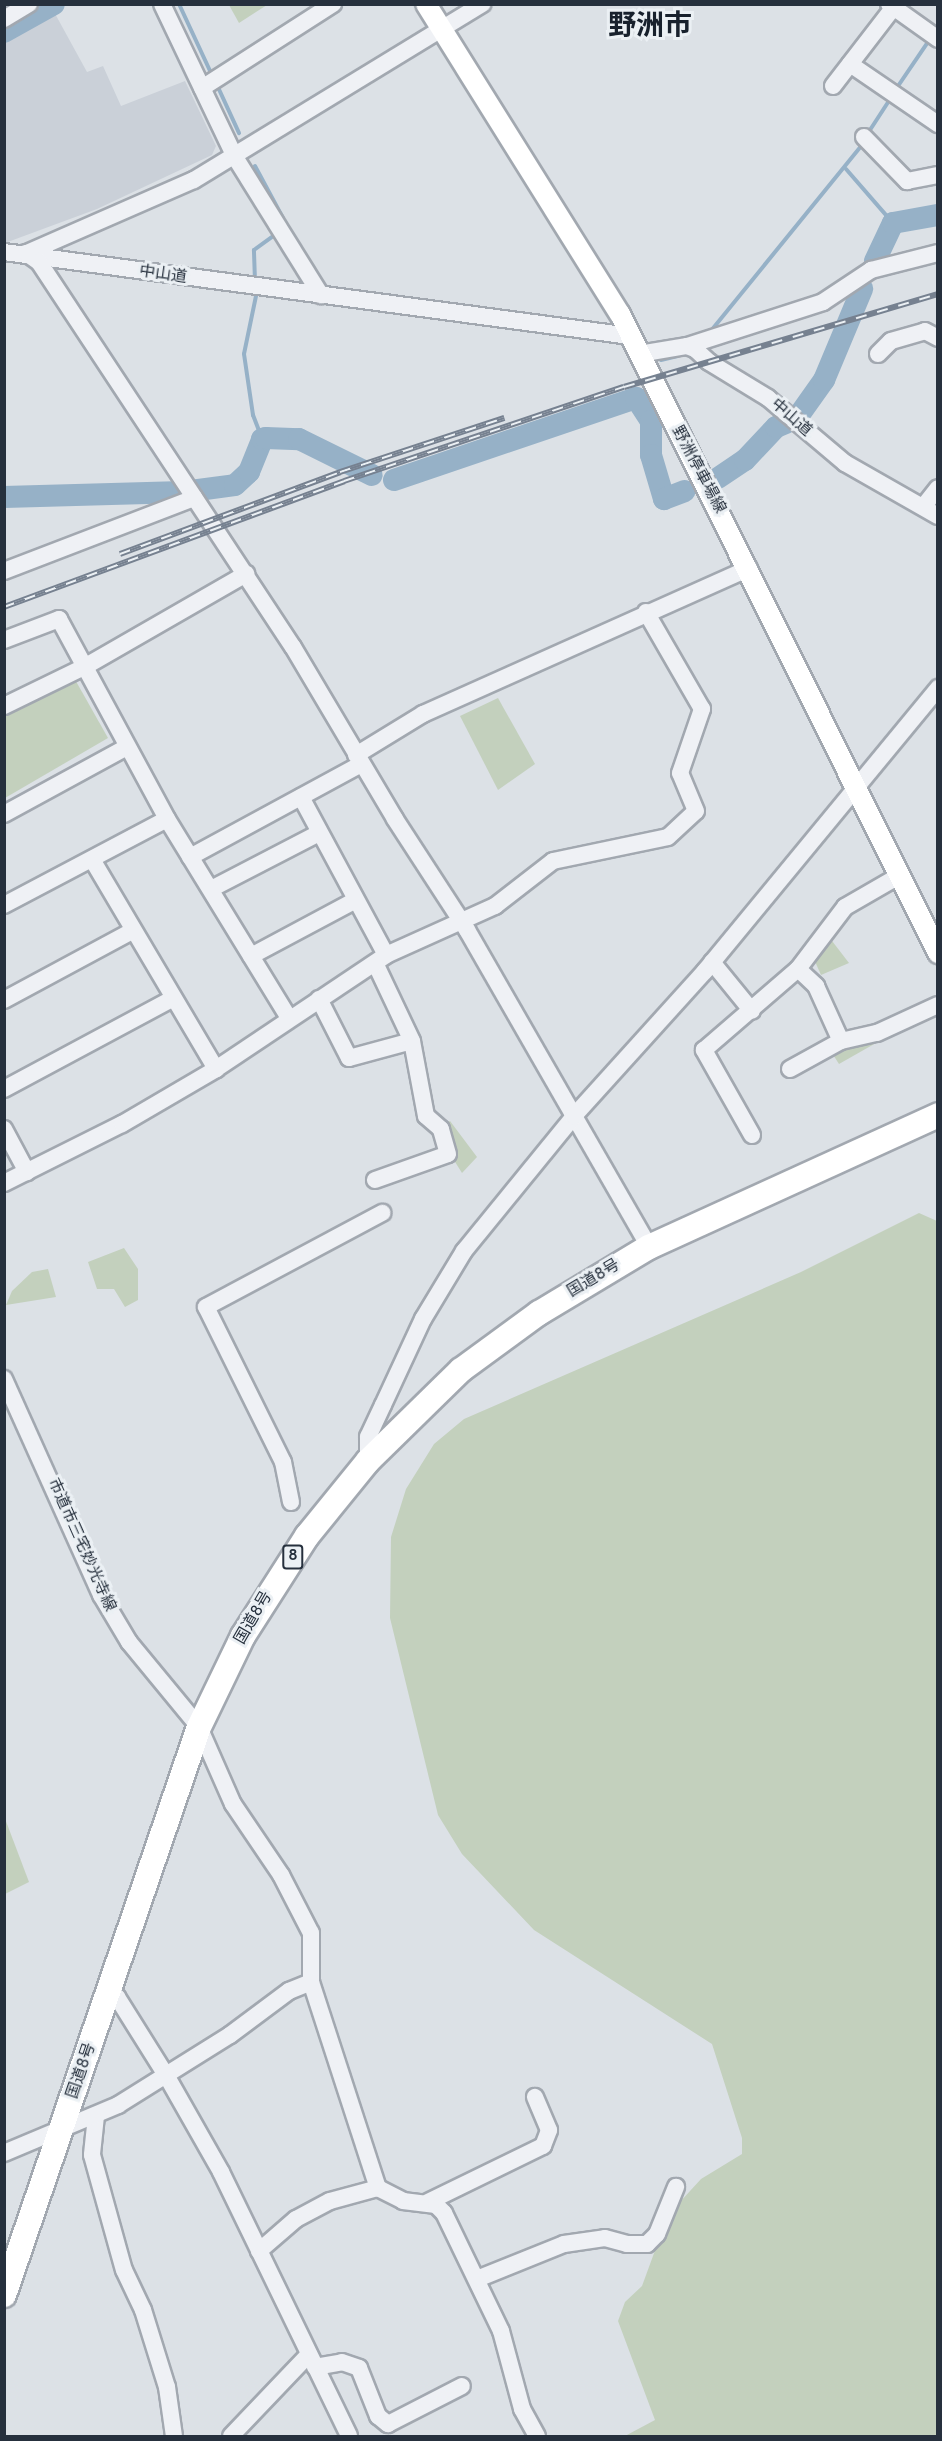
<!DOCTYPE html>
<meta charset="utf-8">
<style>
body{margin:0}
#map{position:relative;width:942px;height:2441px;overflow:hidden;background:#dce1e6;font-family:Overpass,"Noto Sans JP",sans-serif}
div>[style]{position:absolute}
.built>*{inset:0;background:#cad0d8}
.green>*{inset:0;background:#c3d0bd}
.stream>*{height:4px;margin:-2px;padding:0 2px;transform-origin:2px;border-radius:2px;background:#96b1c7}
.river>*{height:22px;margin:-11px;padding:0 11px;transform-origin:11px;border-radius:11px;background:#96b1c7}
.roads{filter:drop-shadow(2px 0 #a2a8b0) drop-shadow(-2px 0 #a2a8b0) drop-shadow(0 2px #a2a8b0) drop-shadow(0 -2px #a2a8b0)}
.minor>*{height:16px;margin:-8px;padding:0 8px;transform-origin:8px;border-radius:8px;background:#eff1f5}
.major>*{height:20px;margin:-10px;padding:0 10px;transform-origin:10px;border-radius:10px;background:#fff}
.highway>*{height:24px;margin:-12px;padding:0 12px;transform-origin:12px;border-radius:12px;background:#fff}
.rail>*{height:6px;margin-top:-3px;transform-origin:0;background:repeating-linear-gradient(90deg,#ebf0f4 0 11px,#768190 0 22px);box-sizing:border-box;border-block:2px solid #768190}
span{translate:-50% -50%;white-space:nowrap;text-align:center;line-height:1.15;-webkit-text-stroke:6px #ebf0f4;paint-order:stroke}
.shield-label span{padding:2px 4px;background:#ebf0f4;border:2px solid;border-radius:4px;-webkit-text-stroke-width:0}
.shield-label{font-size:15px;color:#26303d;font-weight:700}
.street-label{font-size:16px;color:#26303d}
.town-label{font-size:28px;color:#18212d;font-weight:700}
.frame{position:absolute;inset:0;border:6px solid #26303d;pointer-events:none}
</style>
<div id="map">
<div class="built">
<i style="clip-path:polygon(53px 10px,87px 72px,103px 66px,121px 106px,185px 81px,216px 146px,212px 155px,97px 209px,5px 243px,5px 34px)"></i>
</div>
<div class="green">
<i style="clip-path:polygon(267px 5px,239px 23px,229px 5px,267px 4px)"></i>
<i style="clip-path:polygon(73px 676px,108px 738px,5px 798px,4px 716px)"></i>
<i style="clip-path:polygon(498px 698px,535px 764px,498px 790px,460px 716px)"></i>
<i style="clip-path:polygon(829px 937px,849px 963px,821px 975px,813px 957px)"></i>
<i style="clip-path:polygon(883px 1039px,839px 1064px,830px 1050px)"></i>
<i style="clip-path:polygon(450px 1121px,477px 1157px,462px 1173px,452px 1157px,443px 1125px)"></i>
<i style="clip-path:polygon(919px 1213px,937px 1221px,937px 2436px,625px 2436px,655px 2420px,618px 2321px,625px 2302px,642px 2286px,668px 2215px,701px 2179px,742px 2154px,742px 2138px,712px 2044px,534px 1930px,462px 1854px,438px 1815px,390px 1618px,391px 1537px,406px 1489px,434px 1444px,464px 1419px,801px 1272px)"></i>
<i style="clip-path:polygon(124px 1248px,138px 1269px,138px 1300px,125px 1307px,114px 1289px,97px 1289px,88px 1262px)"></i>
<i style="clip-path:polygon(48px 1269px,56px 1297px,6px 1305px,12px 1291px,32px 1272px)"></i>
<i style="clip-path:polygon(4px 1816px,29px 1882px,5px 1894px,4px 1894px)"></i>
</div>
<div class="stream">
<i style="left:179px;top:4px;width:78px;rotate:65.1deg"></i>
<i style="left:217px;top:85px;width:53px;rotate:65.4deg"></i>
<i style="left:896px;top:89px;width:57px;rotate:-55.8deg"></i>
<i style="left:870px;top:130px;width:37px;rotate:-57deg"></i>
<i style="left:255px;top:166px;width:59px;rotate:61.7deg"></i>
<i style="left:846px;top:169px;width:72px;rotate:49deg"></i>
<i style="left:255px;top:281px;width:31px;rotate:-92deg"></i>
<i style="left:254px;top:250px;width:27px;rotate:-36deg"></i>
<i style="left:256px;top:296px;width:59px;rotate:101.7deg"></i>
<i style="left:244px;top:354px;width:62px;rotate:81.6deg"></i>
<i style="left:253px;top:415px;width:26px;rotate:69deg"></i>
<i style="left:710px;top:332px;width:241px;rotate:-50.9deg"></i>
<i style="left:661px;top:360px;width:17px;rotate:-13deg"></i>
<i style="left:636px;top:398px;width:6px;rotate:-72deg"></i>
</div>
<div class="river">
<i style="left:4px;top:32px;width:57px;rotate:-29.2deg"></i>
<i style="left:875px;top:261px;width:42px;rotate:-64.7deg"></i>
<i style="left:893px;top:223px;width:46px;rotate:-10.1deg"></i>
<i style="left:797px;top:418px;width:47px;rotate:-54.6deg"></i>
<i style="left:824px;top:380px;width:99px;rotate:-67.3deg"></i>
<i style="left:718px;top:478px;width:32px;rotate:-34deg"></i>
<i style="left:745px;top:460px;width:45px;rotate:-46.8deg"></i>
<i style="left:776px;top:427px;width:11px;rotate:-22deg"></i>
<i style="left:394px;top:480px;width:256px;rotate:-18.7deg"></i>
<i style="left:636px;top:398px;width:27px;rotate:57deg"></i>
<i style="left:651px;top:421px;width:34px;rotate:90deg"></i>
<i style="left:651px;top:455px;width:46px;rotate:73.5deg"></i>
<i style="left:664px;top:499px;width:22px;rotate:-21deg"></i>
<i style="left:4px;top:497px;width:179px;rotate:-1.6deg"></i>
<i style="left:183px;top:492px;width:52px;rotate:-7.7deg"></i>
<i style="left:235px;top:485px;width:19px;rotate:-43deg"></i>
<i style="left:249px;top:472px;width:35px;rotate:-68deg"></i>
<i style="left:262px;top:439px;width:4px;rotate:-14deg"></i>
<i style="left:266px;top:438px;width:33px;rotate:2deg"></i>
<i style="left:299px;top:439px;width:81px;rotate:26.3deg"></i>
</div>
<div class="roads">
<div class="minor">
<i style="left:162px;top:4px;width:170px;rotate:64.5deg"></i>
<i style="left:235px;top:157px;width:163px;rotate:58.1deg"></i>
<i style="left:889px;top:4px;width:60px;rotate:35.5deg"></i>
<i style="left:4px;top:19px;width:29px;rotate:-31deg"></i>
<i style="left:850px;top:64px;width:107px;rotate:34.3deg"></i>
<i style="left:833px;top:86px;width:98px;rotate:-52.4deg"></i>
<i style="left:202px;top:88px;width:156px;rotate:-32.7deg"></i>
<i style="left:864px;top:137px;width:62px;rotate:45.7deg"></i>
<i style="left:907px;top:181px;width:32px;rotate:-11deg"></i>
<i style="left:4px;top:252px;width:632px;rotate:7.64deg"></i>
<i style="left:29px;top:252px;width:180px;rotate:-23.6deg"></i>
<i style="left:194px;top:180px;width:338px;rotate:-31.4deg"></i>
<i style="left:26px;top:253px;width:16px;rotate:35deg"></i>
<i style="left:39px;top:262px;width:461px;rotate:56.6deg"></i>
<i style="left:293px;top:647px;width:200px;rotate:59.3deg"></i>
<i style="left:395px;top:819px;width:132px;rotate:57deg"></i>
<i style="left:467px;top:930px;width:366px;rotate:60.1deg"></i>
<i style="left:687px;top:346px;width:143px;rotate:-17.9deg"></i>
<i style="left:823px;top:302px;width:58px;rotate:-33.7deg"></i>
<i style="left:871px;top:270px;width:69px;rotate:-14.2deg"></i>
<i style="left:639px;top:354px;width:49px;rotate:-9.5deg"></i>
<i style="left:687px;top:346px;width:9px;rotate:21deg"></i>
<i style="left:695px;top:349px;width:19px;rotate:43deg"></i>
<i style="left:709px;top:362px;width:69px;rotate:31.4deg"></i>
<i style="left:768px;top:398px;width:101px;rotate:40.2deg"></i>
<i style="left:845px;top:463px;width:107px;rotate:29.7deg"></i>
<i style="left:878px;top:354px;width:18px;rotate:-45deg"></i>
<i style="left:891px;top:341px;width:35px;rotate:-16deg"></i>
<i style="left:925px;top:331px;width:15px;rotate:28deg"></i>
<i style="left:923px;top:507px;width:24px;rotate:-52deg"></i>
<i style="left:4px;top:571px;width:204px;rotate:-21deg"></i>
<i style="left:4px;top:640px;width:59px;rotate:-20.9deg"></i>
<i style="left:59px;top:619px;width:227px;rotate:61.6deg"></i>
<i style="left:167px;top:819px;width:233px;rotate:58.5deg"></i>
<i style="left:4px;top:706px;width:91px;rotate:-26deg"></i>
<i style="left:86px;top:666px;width:185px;rotate:-29.9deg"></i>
<i style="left:356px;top:755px;width:79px;rotate:-31.5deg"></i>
<i style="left:423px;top:714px;width:357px;rotate:-24.1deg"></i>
<i style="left:301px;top:797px;width:179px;rotate:61.7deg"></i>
<i style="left:4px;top:814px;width:140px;rotate:-28.6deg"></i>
<i style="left:190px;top:857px;width:195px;rotate:-28.5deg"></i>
<i style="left:93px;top:861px;width:242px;rotate:59.4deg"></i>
<i style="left:211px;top:889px;width:122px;rotate:-27.4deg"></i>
<i style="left:4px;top:905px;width:184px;rotate:-27.8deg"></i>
<i style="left:251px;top:956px;width:117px;rotate:-28.1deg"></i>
<i style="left:712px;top:962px;width:63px;rotate:50.8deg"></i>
<i style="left:798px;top:969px;width:25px;rotate:43deg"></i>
<i style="left:816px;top:986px;width:60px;rotate:65.6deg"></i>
<i style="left:319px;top:999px;width:66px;rotate:63deg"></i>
<i style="left:349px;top:1058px;width:65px;rotate:-15.1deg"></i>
<i style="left:4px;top:1000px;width:145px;rotate:-28.3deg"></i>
<i style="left:790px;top:1069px;width:58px;rotate:-28.8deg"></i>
<i style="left:841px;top:1041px;width:37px;rotate:-13deg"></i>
<i style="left:877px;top:1033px;width:67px;rotate:-24.7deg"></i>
<i style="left:4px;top:1089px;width:191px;rotate:-28.2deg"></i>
<i style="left:4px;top:1129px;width:49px;rotate:61.9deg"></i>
<i style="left:752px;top:1135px;width:98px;rotate:-119.5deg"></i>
<i style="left:704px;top:1050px;width:124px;rotate:-40.8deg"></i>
<i style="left:798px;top:969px;width:78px;rotate:-52.8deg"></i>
<i style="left:845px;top:907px;width:60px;rotate:-30deg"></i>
<i style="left:375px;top:1180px;width:77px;rotate:-19.6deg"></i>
<i style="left:448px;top:1154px;width:26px;rotate:-106deg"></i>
<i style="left:441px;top:1129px;width:20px;rotate:-139deg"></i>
<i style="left:426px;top:1116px;width:76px;rotate:-100.6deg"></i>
<i style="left:412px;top:1041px;width:84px;rotate:-115.3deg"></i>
<i style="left:4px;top:1183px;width:132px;rotate:-26.6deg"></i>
<i style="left:122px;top:1124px;width:109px;rotate:-30.3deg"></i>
<i style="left:216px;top:1069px;width:205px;rotate:-33.8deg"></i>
<i style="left:386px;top:955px;width:120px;rotate:-24.2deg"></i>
<i style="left:495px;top:906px;width:73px;rotate:-37.8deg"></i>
<i style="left:553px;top:861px;width:117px;rotate:-11.8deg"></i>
<i style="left:668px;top:837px;width:38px;rotate:-43deg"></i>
<i style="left:696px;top:811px;width:41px;rotate:-112.8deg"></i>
<i style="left:680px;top:773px;width:68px;rotate:-71deg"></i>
<i style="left:702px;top:709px;width:112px;rotate:-120deg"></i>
<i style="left:4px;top:1379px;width:237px;rotate:65.8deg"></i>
<i style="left:101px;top:1595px;width:55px;rotate:59.2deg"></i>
<i style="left:129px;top:1642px;width:110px;rotate:50.5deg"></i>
<i style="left:199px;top:1727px;width:84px;rotate:66.2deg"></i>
<i style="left:233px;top:1804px;width:86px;rotate:55.9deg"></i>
<i style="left:281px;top:1875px;width:65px;rotate:62.7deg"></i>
<i style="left:311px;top:1933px;width:49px;rotate:90deg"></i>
<i style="left:311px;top:1982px;width:217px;rotate:72deg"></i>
<i style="left:368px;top:1461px;width:24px;rotate:-90deg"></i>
<i style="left:368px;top:1437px;width:35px;rotate:-65deg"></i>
<i style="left:383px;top:1405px;width:95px;rotate:-65.1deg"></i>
<i style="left:423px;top:1319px;width:79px;rotate:-58.9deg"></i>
<i style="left:464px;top:1251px;width:174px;rotate:-50.8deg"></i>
<i style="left:574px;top:1116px;width:195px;rotate:-47.9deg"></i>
<i style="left:705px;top:971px;width:367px;rotate:-50.5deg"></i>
<i style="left:291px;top:1502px;width:41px;rotate:-101.3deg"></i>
<i style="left:283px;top:1462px;width:173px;rotate:-116.4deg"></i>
<i style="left:206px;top:1307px;width:200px;rotate:-28.1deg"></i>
<i style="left:109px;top:1994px;width:9px;rotate:21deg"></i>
<i style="left:117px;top:1997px;width:92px;rotate:57.9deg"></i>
<i style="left:166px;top:2075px;width:112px;rotate:60.4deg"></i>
<i style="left:221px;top:2172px;width:293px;rotate:64.1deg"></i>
<i style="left:96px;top:2116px;width:39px;rotate:96deg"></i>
<i style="left:92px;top:2155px;width:119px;rotate:74.5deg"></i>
<i style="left:124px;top:2270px;width:44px;rotate:64.6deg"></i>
<i style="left:143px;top:2310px;width:81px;rotate:72.7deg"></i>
<i style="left:167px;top:2387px;width:49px;rotate:81.9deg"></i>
<i style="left:4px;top:2153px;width:124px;rotate:-22.8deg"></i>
<i style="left:118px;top:2105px;width:132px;rotate:-32deg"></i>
<i style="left:230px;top:2035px;width:74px;rotate:-36.7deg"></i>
<i style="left:289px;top:1991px;width:24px;rotate:-22deg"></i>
<i style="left:428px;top:2202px;width:128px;rotate:-26deg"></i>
<i style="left:543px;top:2146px;width:17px;rotate:-69deg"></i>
<i style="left:549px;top:2130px;width:36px;rotate:-113deg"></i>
<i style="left:259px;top:2251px;width:49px;rotate:-40.9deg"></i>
<i style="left:296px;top:2219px;width:38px;rotate:-28deg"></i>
<i style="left:330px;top:2201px;width:50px;rotate:-15.2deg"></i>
<i style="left:378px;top:2188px;width:28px;rotate:27deg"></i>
<i style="left:403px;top:2201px;width:33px;rotate:7deg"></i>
<i style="left:436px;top:2205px;width:11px;rotate:45deg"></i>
<i style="left:444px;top:2213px;width:131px;rotate:64.2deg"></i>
<i style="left:501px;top:2331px;width:81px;rotate:74.9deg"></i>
<i style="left:522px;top:2409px;width:31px;rotate:61deg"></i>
<i style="left:477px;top:2279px;width:94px;rotate:-21.9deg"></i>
<i style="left:564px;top:2244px;width:41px;rotate:-8.3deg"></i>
<i style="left:605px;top:2238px;width:23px;rotate:15deg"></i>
<i style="left:627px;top:2244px;width:20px"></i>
<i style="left:647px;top:2244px;width:14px;rotate:-45deg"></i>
<i style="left:657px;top:2234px;width:51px;rotate:-68deg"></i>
<i style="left:315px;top:2367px;width:27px;rotate:-10deg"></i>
<i style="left:342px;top:2362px;width:18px;rotate:19deg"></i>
<i style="left:359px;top:2368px;width:52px;rotate:68.4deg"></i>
<i style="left:378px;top:2416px;width:13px;rotate:39deg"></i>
<i style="left:388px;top:2424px;width:83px;rotate:-27.2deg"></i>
<i style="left:231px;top:2436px;width:113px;rotate:-46.4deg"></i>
</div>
<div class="major">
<i style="left:426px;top:4px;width:366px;rotate:58deg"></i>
<i style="left:620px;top:314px;width:714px;rotate:63.54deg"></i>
</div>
<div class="highway">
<i style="left:4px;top:2295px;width:601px;rotate:-71.05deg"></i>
<i style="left:199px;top:1727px;width:101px;rotate:-64.2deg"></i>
<i style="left:243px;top:1636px;width:119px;rotate:-57.4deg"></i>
<i style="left:307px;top:1536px;width:97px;rotate:-50.9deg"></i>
<i style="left:368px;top:1461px;width:130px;rotate:-44.4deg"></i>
<i style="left:461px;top:1370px;width:97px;rotate:-36.2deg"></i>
<i style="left:539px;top:1313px;width:128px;rotate:-31deg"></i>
<i style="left:649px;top:1247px;width:318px;rotate:-24.5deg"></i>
</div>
</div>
<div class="rail">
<i style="left:120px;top:554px;width:235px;rotate:-20.4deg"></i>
<i style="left:340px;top:472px;width:173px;rotate:-18.2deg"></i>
<i style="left:4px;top:607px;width:363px;rotate:-20.3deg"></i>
<i style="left:344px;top:481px;width:295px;rotate:-18.6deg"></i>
<i style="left:624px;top:387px;width:327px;rotate:-16.5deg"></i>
</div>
<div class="shield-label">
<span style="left:293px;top:1557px">8</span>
</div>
<div class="street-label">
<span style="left:163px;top:275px;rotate:8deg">中山道</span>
<span style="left:791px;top:418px;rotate:41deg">中山道</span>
<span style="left:698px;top:470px;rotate:62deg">野洲停車場線</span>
<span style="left:594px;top:1279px;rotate:-31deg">国道8号</span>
<span style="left:81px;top:1545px;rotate:66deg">市道市三宅妙光寺線</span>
<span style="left:254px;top:1618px;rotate:-60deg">国道8号</span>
<span style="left:82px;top:2071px;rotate:-71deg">国道8号</span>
</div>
<div class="town-label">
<span style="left:650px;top:27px">野洲市</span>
</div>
<div class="frame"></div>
</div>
